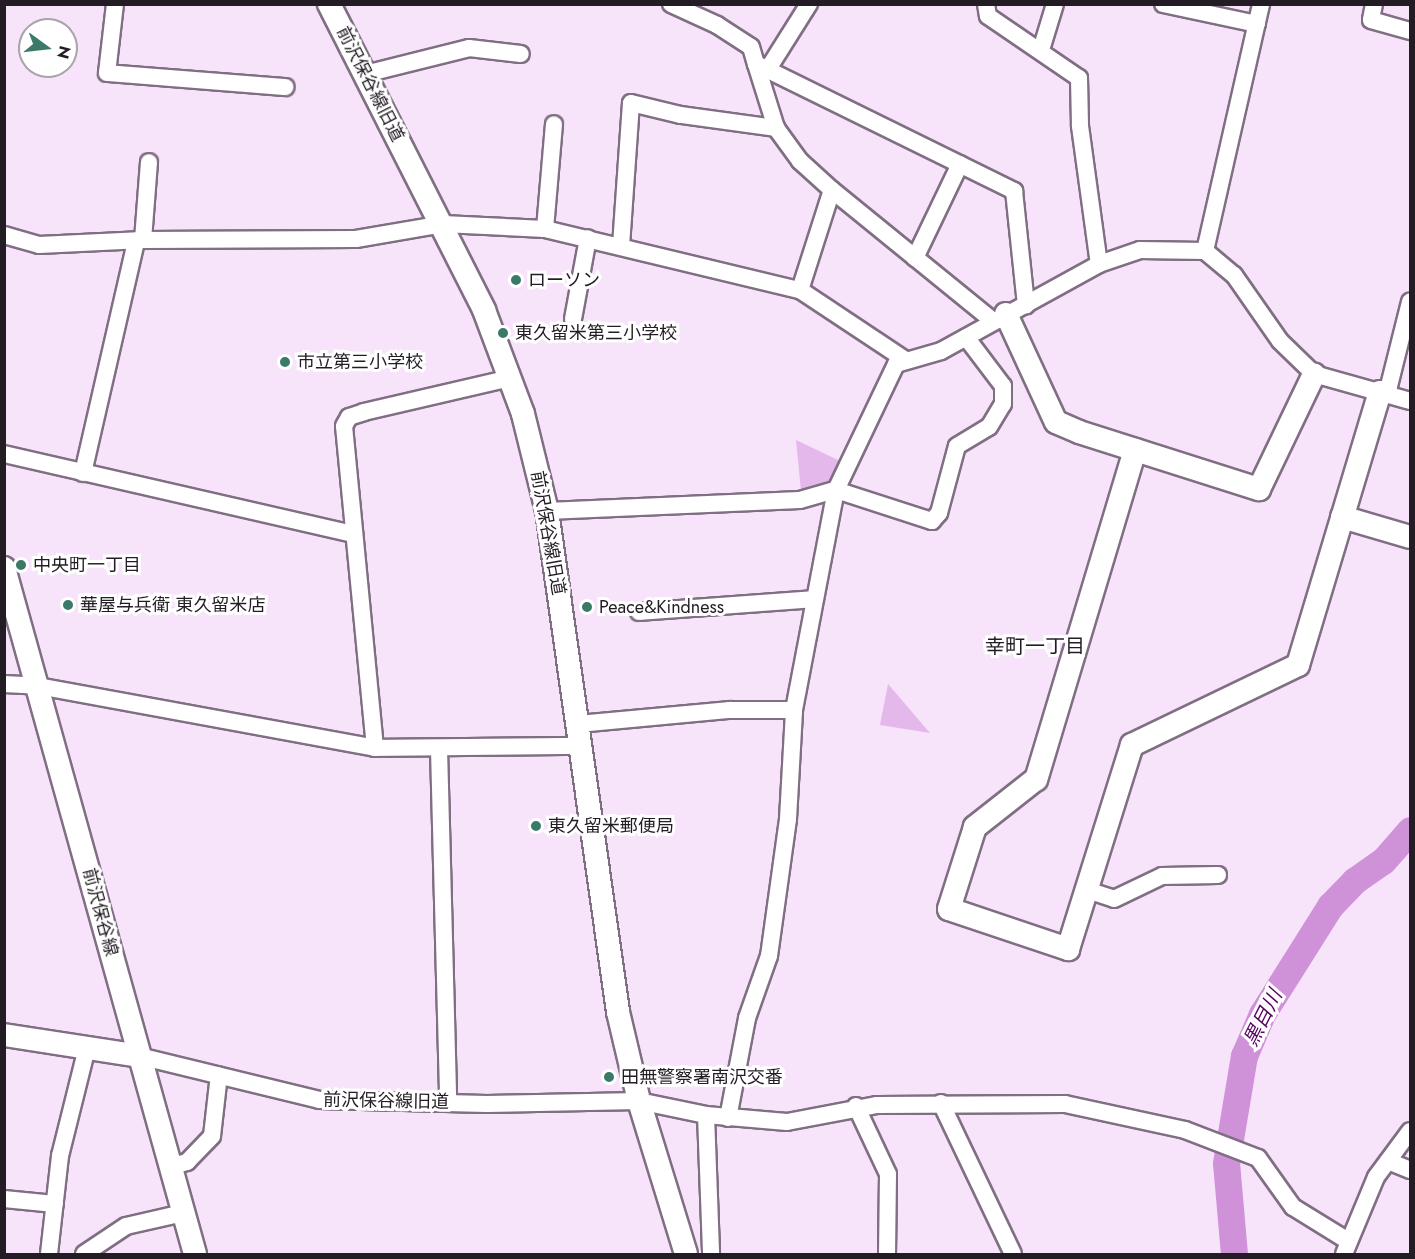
<!DOCTYPE html>
<meta charset="utf-8">
<style>
body{margin:0}
#map{position:relative;width:1415px;height:1259px;overflow:hidden;background:#f7e3fa;font-family:Jost,"Noto Sans JP",sans-serif}
div>[style]{position:absolute}
.green>*{inset:0;background:#e5b8eb}
.river>*{height:27px;margin:-13.5px;padding:0 13.5px;transform-origin:13.5px;border-radius:13.5px;background:#cf92d8}
.roads{filter:drop-shadow(2px 0 #806e83) drop-shadow(-2px 0 #806e83) drop-shadow(0 2px #806e83) drop-shadow(0 -2px #806e83)}
.street>*{height:16px;margin:-8px;padding:0 8px;transform-origin:8px;border-radius:8px;background:#fff}
.secondary>*{height:22px;margin:-11px;padding:0 11px;transform-origin:11px;border-radius:11px;background:#fff}
.dots>*{width:16px;height:16px;translate:-50% -50%;box-sizing:border-box;border:3px solid #fff;border-radius:50%}
span{translate:-50% -50%;white-space:nowrap;text-align:center;line-height:1.15;-webkit-text-stroke:6px #fff;paint-order:stroke}
.street-label{font-size:18px;color:#231c24}
.poi-label{font-size:18px;color:#231c24}
.left{translate:0 -50%;text-align:left}
.neighbourhood-label{font-size:20px;color:#231c24}
.water-label{font-size:20px;color:#560561;font-style:italic}
.frame{position:absolute;inset:0;border:6px solid #231c24;pointer-events:none}
.north{position:absolute;left:18px;top:18px;width:60px;height:60px;box-sizing:border-box;background:#fff;border:2px solid #a7a4a7;border-radius:50%;rotate:105deg;font-size:16px;font-weight:700;line-height:24px;text-align:center;color:#231c24}
.north::after{content:'';display:block;margin:auto;width:21px;height:27px;background:#3b7a68;clip-path:polygon(50% 0,100% 100%,50% 72%,0 100%)}
</style>
<div id="map">
<div class="green">
<i style="clip-path:polygon(796px 440px,840px 461px,832px 479px,820px 487px,801px 491px)"></i>
<i style="clip-path:polygon(888px 684px,930px 733px,880px 725px)"></i>
</div>
<div class="river">
<i style="left:1234px;top:1254px;width:91px;rotate:-95deg"></i>
<i style="left:1226px;top:1163px;width:109px;rotate:-80.5deg"></i>
<i style="left:1244px;top:1056px;width:46px;rotate:-66.8deg"></i>
<i style="left:1262px;top:1014px;width:128px;rotate:-57.8deg"></i>
<i style="left:1330px;top:906px;width:35px;rotate:-46deg"></i>
<i style="left:1354px;top:881px;width:35px;rotate:-35deg"></i>
<i style="left:1383px;top:861px;width:41px;rotate:-48.9deg"></i>
</div>
<div class="roads">
<div class="street">
<i style="left:115px;top:4px;width:69px;rotate:96.6deg"></i>
<i style="left:107px;top:73px;width:179px;rotate:4.5deg"></i>
<i style="left:671px;top:4px;width:51px;rotate:24.5deg"></i>
<i style="left:717px;top:25px;width:40px;rotate:32.9deg"></i>
<i style="left:751px;top:47px;width:18px;rotate:74deg"></i>
<i style="left:756px;top:64px;width:288px;rotate:26.2deg"></i>
<i style="left:1014px;top:191px;width:115px;rotate:84deg"></i>
<i style="left:986px;top:4px;width:12px;rotate:81deg"></i>
<i style="left:988px;top:16px;width:110px;rotate:34.3deg"></i>
<i style="left:1079px;top:78px;width:48px;rotate:88.8deg"></i>
<i style="left:1080px;top:126px;width:139px;rotate:82.2deg"></i>
<i style="left:1163px;top:4px;width:96px;rotate:12deg"></i>
<i style="left:1374px;top:4px;width:16px;rotate:101deg"></i>
<i style="left:1371px;top:20px;width:41px;rotate:15.8deg"></i>
<i style="left:1041px;top:50px;width:48px;rotate:-73.1deg"></i>
<i style="left:756px;top:64px;width:67px;rotate:72.6deg"></i>
<i style="left:776px;top:128px;width:41px;rotate:54deg"></i>
<i style="left:800px;top:161px;width:43px;rotate:42.2deg"></i>
<i style="left:768px;top:69px;width:77px;rotate:-57.8deg"></i>
<i style="left:365px;top:74px;width:107px;rotate:-14deg"></i>
<i style="left:469px;top:48px;width:52px;rotate:6.6deg"></i>
<i style="left:545px;top:229px;width:105px;rotate:-85.1deg"></i>
<i style="left:4px;top:235px;width:36px;rotate:16deg"></i>
<i style="left:39px;top:245px;width:104px;rotate:-2.8deg"></i>
<i style="left:143px;top:240px;width:213px;rotate:-0.3deg"></i>
<i style="left:356px;top:239px;width:88px;rotate:-9.8deg"></i>
<i style="left:443px;top:224px;width:102px;rotate:2.8deg"></i>
<i style="left:545px;top:229px;width:262px;rotate:13.5deg"></i>
<i style="left:800px;top:290px;width:125px;rotate:33.6deg"></i>
<i style="left:143px;top:240px;width:78px;rotate:-85.6deg"></i>
<i style="left:621px;top:246px;width:143px;rotate:-86deg"></i>
<i style="left:631px;top:103px;width:51px;rotate:13.5deg"></i>
<i style="left:681px;top:115px;width:96px;rotate:7.8deg"></i>
<i style="left:1205px;top:251px;width:253px;rotate:-77.2deg"></i>
<i style="left:915px;top:258px;width:104px;rotate:-64.4deg"></i>
<i style="left:800px;top:290px;width:105px;rotate:-72.3deg"></i>
<i style="left:832px;top:190px;width:206px;rotate:39.1deg"></i>
<i style="left:573px;top:319px;width:82px;rotate:-79.5deg"></i>
<i style="left:1380px;top:392px;width:11px;rotate:-34deg"></i>
<i style="left:1389px;top:386px;width:87px;rotate:-76deg"></i>
<i style="left:4px;top:454px;width:359px;rotate:12.9deg"></i>
<i style="left:83px;top:473px;width:238px;rotate:-77.1deg"></i>
<i style="left:547px;top:511px;width:253px;rotate:-2.5deg"></i>
<i style="left:800px;top:500px;width:37px;rotate:-16deg"></i>
<i style="left:836px;top:490px;width:101px;rotate:17.9deg"></i>
<i style="left:932px;top:521px;width:11px;rotate:-49deg"></i>
<i style="left:939px;top:513px;width:69px;rotate:-75deg"></i>
<i style="left:957px;top:446px;width:37px;rotate:-31deg"></i>
<i style="left:989px;top:427px;width:27px;rotate:-59deg"></i>
<i style="left:1003px;top:404px;width:18px;rotate:-90deg"></i>
<i style="left:1003px;top:386px;width:61px;rotate:-127.1deg"></i>
<i style="left:639px;top:612px;width:176px;rotate:-4.2deg"></i>
<i style="left:4px;top:684px;width:34px;rotate:3deg"></i>
<i style="left:38px;top:686px;width:343px;rotate:10.4deg"></i>
<i style="left:375px;top:748px;width:206px;rotate:-0.6deg"></i>
<i style="left:578px;top:724px;width:153px;rotate:-5.3deg"></i>
<i style="left:730px;top:710px;width:64px"></i>
<i style="left:375px;top:748px;width:323px;rotate:-95.5deg"></i>
<i style="left:344px;top:426px;width:10px;rotate:-61deg"></i>
<i style="left:349px;top:417px;width:16px;rotate:-18deg"></i>
<i style="left:364px;top:412px;width:150px;rotate:-13.1deg"></i>
<i style="left:439px;top:749px;width:354px;rotate:88.5deg"></i>
<i style="left:1087px;top:890px;width:28px;rotate:18deg"></i>
<i style="left:1114px;top:899px;width:53px;rotate:-25.6deg"></i>
<i style="left:1162px;top:876px;width:56px;rotate:-1deg"></i>
<i style="left:139px;top:1056px;width:185px;rotate:13.7deg"></i>
<i style="left:319px;top:1100px;width:168px;rotate:1.4deg"></i>
<i style="left:487px;top:1104px;width:152px;rotate:-1.1deg"></i>
<i style="left:639px;top:1101px;width:68px;rotate:11.8deg"></i>
<i style="left:706px;top:1115px;width:81px;rotate:4.9deg"></i>
<i style="left:787px;top:1122px;width:92px;rotate:-10.7deg"></i>
<i style="left:877px;top:1105px;width:188px;rotate:-0.3deg"></i>
<i style="left:1065px;top:1104px;width:123px;rotate:12.2deg"></i>
<i style="left:1185px;top:1130px;width:78px;rotate:21deg"></i>
<i style="left:1258px;top:1158px;width:60px;rotate:54.5deg"></i>
<i style="left:1293px;top:1207px;width:65px;rotate:31.7deg"></i>
<i style="left:941px;top:1103px;width:167px;rotate:64.5deg"></i>
<i style="left:856px;top:1106px;width:75px;rotate:64.8deg"></i>
<i style="left:888px;top:1174px;width:80px;rotate:90.7deg"></i>
<i style="left:706px;top:1115px;width:139px;rotate:87.9deg"></i>
<i style="left:728px;top:1118px;width:102px;rotate:-79.2deg"></i>
<i style="left:747px;top:1018px;width:66px;rotate:-70.5deg"></i>
<i style="left:769px;top:956px;width:138px;rotate:-82.1deg"></i>
<i style="left:788px;top:819px;width:109px;rotate:-86.8deg"></i>
<i style="left:794px;top:710px;width:224px;rotate:-79.2deg"></i>
<i style="left:836px;top:490px;width:140px;rotate:-64.5deg"></i>
<i style="left:896px;top:364px;width:47px;rotate:-16.1deg"></i>
<i style="left:941px;top:351px;width:180px;rotate:-28.8deg"></i>
<i style="left:1099px;top:264px;width:43px;rotate:-18.9deg"></i>
<i style="left:1140px;top:250px;width:65px;rotate:0.9deg"></i>
<i style="left:1205px;top:251px;width:38px;rotate:40deg"></i>
<i style="left:1234px;top:275px;width:80px;rotate:55.1deg"></i>
<i style="left:1280px;top:341px;width:47px;rotate:44.1deg"></i>
<i style="left:1314px;top:374px;width:100px;rotate:15.7deg"></i>
<i style="left:1388px;top:1161px;width:24px;rotate:22deg"></i>
<i style="left:173px;top:1166px;width:15px;rotate:-16deg"></i>
<i style="left:187px;top:1162px;width:36px;rotate:-46deg"></i>
<i style="left:212px;top:1136px;width:61px;rotate:-83.5deg"></i>
<i style="left:4px;top:1199px;width:51px;rotate:5.6deg"></i>
<i style="left:49px;top:1254px;width:99px;rotate:-83.6deg"></i>
<i style="left:60px;top:1156px;width:111px;rotate:-76deg"></i>
<i style="left:84px;top:1254px;width:50px;rotate:-33.7deg"></i>
<i style="left:126px;top:1226px;width:58px;rotate:-12.8deg"></i>
<i style="left:1344px;top:1254px;width:83px;rotate:-67.4deg"></i>
<i style="left:1376px;top:1177px;width:57px;rotate:-53.5deg"></i>
</div>
<div class="secondary">
<i style="left:329px;top:4px;width:343px;rotate:63.1deg"></i>
<i style="left:484px;top:310px;width:111px;rotate:69.4deg"></i>
<i style="left:523px;top:414px;width:100px;rotate:76.1deg"></i>
<i style="left:547px;top:511px;width:506px;rotate:81.93deg"></i>
<i style="left:618px;top:1012px;width:91px;rotate:76.7deg"></i>
<i style="left:639px;top:1101px;width:160px;rotate:72.9deg"></i>
<i style="left:1006px;top:314px;width:119px;rotate:65.2deg"></i>
<i style="left:1056px;top:422px;width:25px;rotate:23deg"></i>
<i style="left:1079px;top:432px;width:189px;rotate:17.6deg"></i>
<i style="left:1259px;top:489px;width:127px;rotate:-64.4deg"></i>
<i style="left:1135px;top:450px;width:344px;rotate:106.7deg"></i>
<i style="left:1036px;top:779px;width:78px;rotate:141.8deg"></i>
<i style="left:975px;top:827px;width:86px;rotate:107.6deg"></i>
<i style="left:949px;top:909px;width:126px;rotate:18.6deg"></i>
<i style="left:1068px;top:949px;width:214px;rotate:-72.6deg"></i>
<i style="left:1132px;top:745px;width:184px;rotate:-25.7deg"></i>
<i style="left:1298px;top:665px;width:285px;rotate:-73.3deg"></i>
<i style="left:1342px;top:517px;width:71px;rotate:16.4deg"></i>
<i style="left:4px;top:568px;width:712px;rotate:74.44deg"></i>
<i style="left:4px;top:1035px;width:137px;rotate:8.8deg"></i>
</div>
</div>
<div class="dots">
<i style="left:516px;top:280px;background:#3b7a68"></i>
<i style="left:503px;top:333px;background:#3b7a68"></i>
<i style="left:285px;top:362px;background:#3b7a68"></i>
<i style="left:21px;top:565px;background:#3b7a68"></i>
<i style="left:68px;top:605px;background:#3b7a68"></i>
<i style="left:587px;top:607px;background:#3b7a68"></i>
<i style="left:536px;top:826px;background:#3b7a68"></i>
<i style="left:609px;top:1077px;background:#3b7a68"></i>
</div>
<div class="street-label">
<span style="left:370px;top:84px;rotate:63deg">前沢保谷線旧道</span>
<span style="left:548px;top:533px;rotate:80deg">前沢保谷線旧道</span>
<span style="left:100px;top:912px;rotate:75deg">前沢保谷線</span>
<span style="left:386px;top:1101px;rotate:1deg">前沢保谷線旧道</span>
</div>
<div class="poi-label">
<span class="left" style="left:528px;top:280px">ローソン</span>
<span class="left" style="left:515px;top:333px">東久留米第三小学校</span>
<span class="left" style="left:297px;top:362px">市立第三小学校</span>
<span class="left" style="left:33px;top:565px">中央町一丁目</span>
<span class="left" style="left:80px;top:605px">華屋与兵衛 東久留米店</span>
<span class="left" style="left:599px;top:607px">Peace&amp;Kindness</span>
<span class="left" style="left:548px;top:826px">東久留米郵便局</span>
<span class="left" style="left:621px;top:1077px">田無警察署南沢交番</span>
</div>
<div class="neighbourhood-label">
<span style="left:1035px;top:646px">幸町一丁目</span>
</div>
<div class="water-label">
<span style="left:1263px;top:1018px;rotate:-63deg">黒目川</span>
</div>
<div class="frame"></div>
<div class="north">N</div>
</div>
